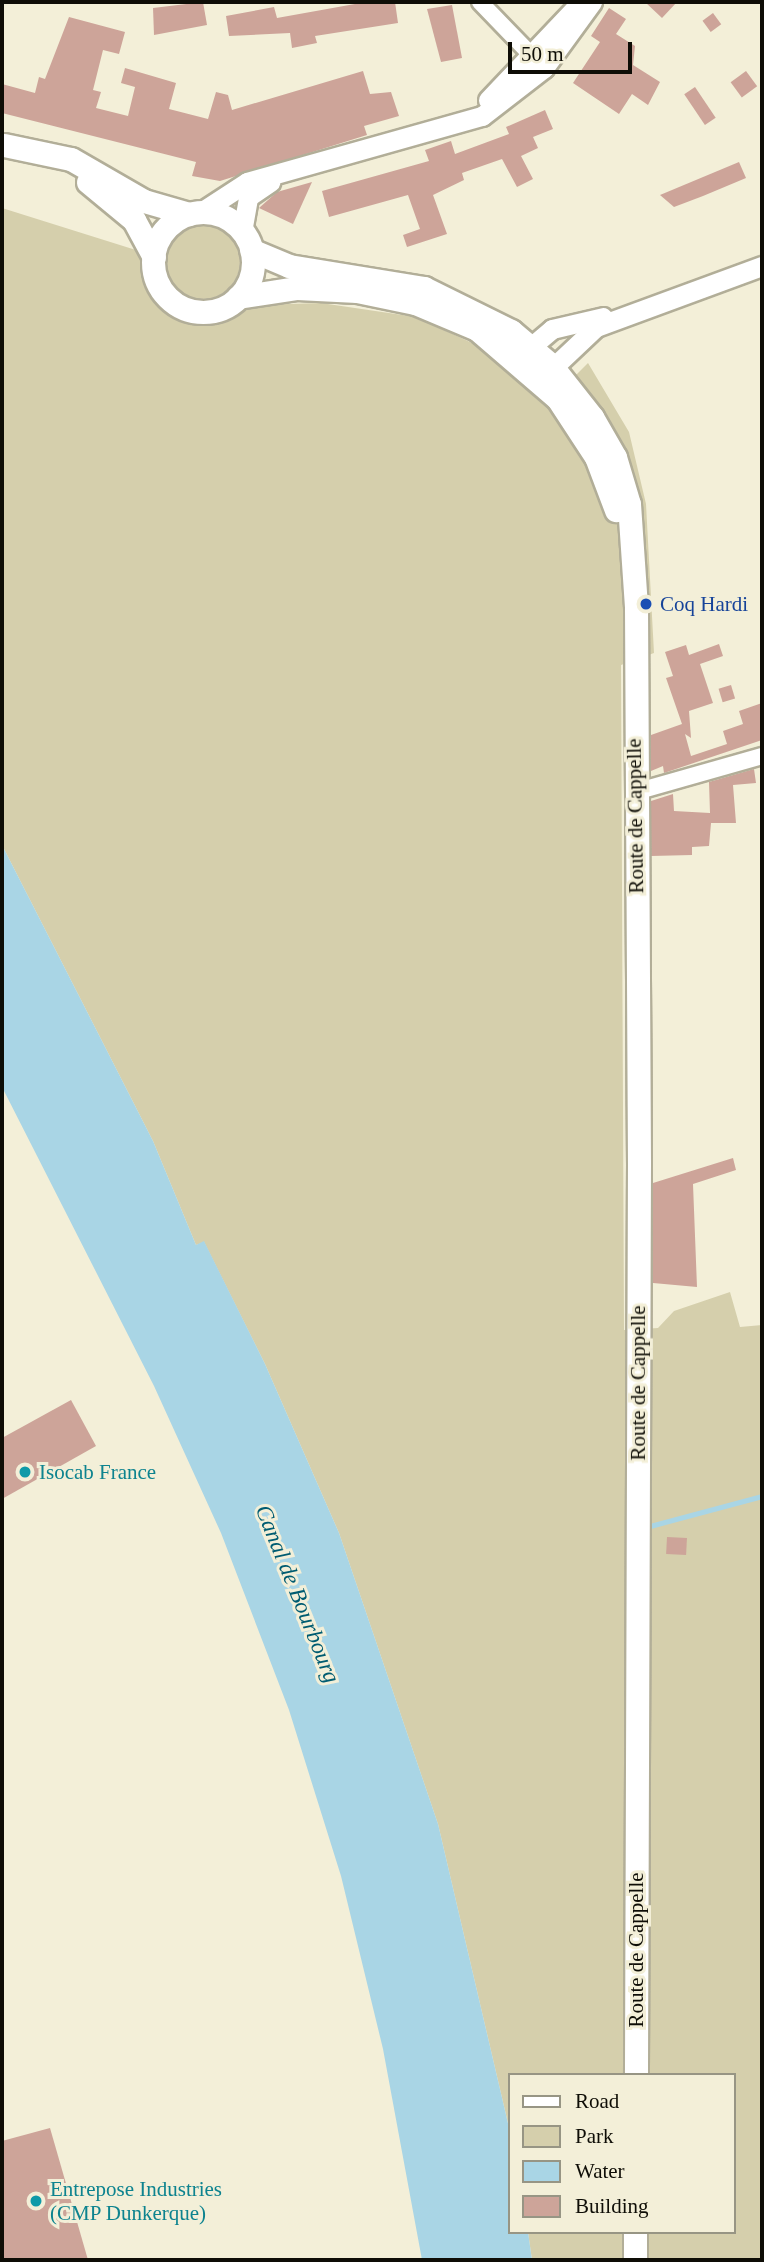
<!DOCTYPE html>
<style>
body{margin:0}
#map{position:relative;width:764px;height:2262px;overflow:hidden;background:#f3efd8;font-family:"Times New Roman",serif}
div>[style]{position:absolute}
.green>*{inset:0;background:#d5cfac}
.round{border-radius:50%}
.water>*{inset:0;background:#a9d5e5}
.stream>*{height:5px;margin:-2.5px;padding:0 2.5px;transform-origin:2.5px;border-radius:2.5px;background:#a9d5e5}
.building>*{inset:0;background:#cda499;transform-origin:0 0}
.roads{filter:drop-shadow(2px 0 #b2ae98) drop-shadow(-2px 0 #b2ae98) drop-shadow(0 2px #b2ae98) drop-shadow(0 -2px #b2ae98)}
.minor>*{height:16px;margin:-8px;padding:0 8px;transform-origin:8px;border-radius:8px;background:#fff}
.tertiary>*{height:19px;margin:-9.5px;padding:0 9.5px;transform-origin:9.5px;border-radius:9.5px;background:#fff}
.secondary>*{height:23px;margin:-11.5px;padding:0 11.5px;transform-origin:11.5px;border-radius:11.5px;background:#fff}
.secondary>.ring{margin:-11.5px;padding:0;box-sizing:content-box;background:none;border:23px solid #fff;border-radius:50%}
.dots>*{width:19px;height:19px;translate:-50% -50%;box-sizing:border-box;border:4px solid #f3efd8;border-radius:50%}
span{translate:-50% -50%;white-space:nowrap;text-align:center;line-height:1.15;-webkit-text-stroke:6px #f3efd8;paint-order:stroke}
.transit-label{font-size:21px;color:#164399}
.left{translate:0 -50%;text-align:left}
.street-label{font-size:21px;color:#0e0d06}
.culture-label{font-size:21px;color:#0d838f}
.water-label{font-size:23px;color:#005c71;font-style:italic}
.frame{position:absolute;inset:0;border:4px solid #0e0d06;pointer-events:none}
.legend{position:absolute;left:508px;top:2073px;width:228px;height:161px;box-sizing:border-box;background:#f3efd8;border:2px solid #979584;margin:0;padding:9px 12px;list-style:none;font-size:21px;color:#0e0d06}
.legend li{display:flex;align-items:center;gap:14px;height:35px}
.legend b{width:35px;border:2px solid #979584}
.scale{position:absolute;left:508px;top:42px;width:124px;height:32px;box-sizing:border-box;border:4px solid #0e0d06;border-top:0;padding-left:9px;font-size:21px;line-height:24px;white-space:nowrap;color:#0e0d06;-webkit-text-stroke:5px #f3efd8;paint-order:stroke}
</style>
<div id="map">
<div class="green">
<i style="clip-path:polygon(2px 208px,139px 251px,154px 302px,192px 325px,227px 321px,256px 305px,321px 303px,416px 317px,487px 350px,546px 405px,588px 363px,629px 432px,646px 504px,654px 653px,621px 665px,624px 1330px,658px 1328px,674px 1311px,730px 1292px,740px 1327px,762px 1325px,762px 2260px,532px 2260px,528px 2232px,734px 2232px,734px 2075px,510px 2075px,510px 2132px,438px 1824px,339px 1533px,265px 1364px,204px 1242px,196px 1245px,153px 1141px,2px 845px)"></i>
<i class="round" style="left:166px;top:225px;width:74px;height:74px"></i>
</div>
<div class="water">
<i style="clip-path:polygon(2px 845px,153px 1141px,196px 1245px,204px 1241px,265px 1364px,339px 1533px,438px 1824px,510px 2132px,510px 2232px,528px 2232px,532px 2260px,422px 2260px,383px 2049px,341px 1876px,289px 1710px,221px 1533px,154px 1386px,2px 1087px)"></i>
</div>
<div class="stream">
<i style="left:650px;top:1526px;width:116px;rotate:-15deg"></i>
</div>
<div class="building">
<i style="clip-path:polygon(203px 2px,207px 25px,154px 35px,153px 8px)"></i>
<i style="clip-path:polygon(366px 2px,395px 2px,398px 23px,315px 36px,317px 43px,292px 48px,290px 33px,229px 36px,226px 16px,274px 7px,277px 18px)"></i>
<i style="clip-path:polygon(645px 2px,677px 2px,662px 18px)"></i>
<i style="clip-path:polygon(452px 5px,462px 58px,441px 62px,427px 9px)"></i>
<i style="clip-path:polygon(609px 8px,626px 19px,616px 34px,635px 46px,633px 65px,660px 82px,648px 105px,632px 94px,619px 114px,573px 83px,600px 42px,591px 36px)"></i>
<i style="left:713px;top:13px;width:14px;height:13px;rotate:54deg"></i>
<i style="clip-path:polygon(69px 17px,125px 32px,119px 54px,103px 50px,93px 90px,101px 92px,96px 108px,128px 116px,135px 87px,121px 83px,125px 68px,176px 83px,169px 109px,208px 119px,216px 92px,228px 95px,232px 110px,363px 71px,370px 94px,391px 92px,399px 116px,364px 126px,367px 135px,220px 181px,192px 176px,196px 162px,2px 113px,2px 84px,35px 93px,39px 77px,45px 79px)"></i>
<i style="left:746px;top:71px;width:19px;height:19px;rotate:54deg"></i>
<i style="left:695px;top:87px;width:37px;height:13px;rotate:56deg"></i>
<i style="clip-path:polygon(545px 110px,553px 129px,533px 137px,538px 148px,521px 156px,533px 179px,517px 187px,502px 159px,462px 173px,464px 180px,433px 195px,447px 234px,407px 247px,403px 235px,420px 229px,408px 195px,329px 217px,322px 191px,429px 161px,425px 150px,451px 141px,455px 154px,509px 134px,506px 127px)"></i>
<i style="clip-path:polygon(739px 162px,746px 178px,703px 196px,674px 207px,660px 195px)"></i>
<i style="clip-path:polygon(312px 182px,293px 224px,259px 208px,277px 192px)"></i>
<i style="clip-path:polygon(719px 644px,723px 656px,700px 664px,713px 703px,689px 711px,691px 738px,685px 734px,691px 756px,727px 744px,723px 731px,743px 724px,739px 711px,762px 703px,762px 740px,664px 773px,663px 766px,651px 771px,651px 735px,682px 724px,666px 678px,673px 676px,665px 652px,686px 645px,689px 655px)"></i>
<i style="left:731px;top:685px;width:14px;height:13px;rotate:73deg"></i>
<i style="clip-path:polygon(754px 769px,756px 783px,733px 785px,736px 823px,711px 823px,709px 846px,692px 847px,692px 855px,651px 856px,651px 801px,673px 794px,674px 811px,710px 813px,709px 782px)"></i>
<i style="clip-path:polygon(733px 1158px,736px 1170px,693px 1184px,697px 1287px,653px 1283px,653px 1183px)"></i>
<i style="clip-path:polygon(71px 1400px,96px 1446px,2px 1499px,2px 1438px)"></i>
<i style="left:667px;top:1537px;width:20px;height:17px;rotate:3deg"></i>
<i style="clip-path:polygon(50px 2128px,88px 2260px,2px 2260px,2px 2141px)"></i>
</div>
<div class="roads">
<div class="minor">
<i style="left:480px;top:2px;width:85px;rotate:46deg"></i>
<i style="left:635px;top:792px;width:132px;rotate:-15.8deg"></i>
</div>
<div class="tertiary">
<i style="left:488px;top:100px;width:135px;rotate:-46.5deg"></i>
<i style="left:201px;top:212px;width:55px;rotate:-33.1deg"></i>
<i style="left:247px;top:182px;width:244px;rotate:-15.7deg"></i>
<i style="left:482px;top:116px;width:78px;rotate:-37.7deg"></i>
<i style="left:544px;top:68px;width:82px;rotate:-54deg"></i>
<i style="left:242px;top:232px;width:36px;rotate:-80deg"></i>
<i style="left:248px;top:197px;width:27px;rotate:-34deg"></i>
<i style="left:519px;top:357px;width:43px;rotate:-40.3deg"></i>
<i style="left:552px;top:329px;width:52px;rotate:-13.2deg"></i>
<i style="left:543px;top:377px;width:73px;rotate:-43.3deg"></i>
<i style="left:596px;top:327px;width:177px;rotate:-20.2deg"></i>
</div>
<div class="secondary">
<i style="left:4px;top:145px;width:68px;rotate:11.8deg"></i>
<i style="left:71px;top:159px;width:84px;rotate:29.9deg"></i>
<i style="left:144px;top:201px;width:47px;rotate:16.1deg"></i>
<i style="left:88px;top:182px;width:60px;rotate:39.6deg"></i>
<i style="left:134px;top:220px;width:42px;rotate:61.6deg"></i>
<i class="ring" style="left:153px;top:212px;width:77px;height:77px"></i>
<i style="left:251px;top:250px;width:41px;rotate:22.8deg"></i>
<i style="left:289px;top:266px;width:137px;rotate:9.3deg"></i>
<i style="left:424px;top:288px;width:97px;rotate:26.3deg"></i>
<i style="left:511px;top:331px;width:51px;rotate:40.2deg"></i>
<i style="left:550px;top:364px;width:68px;rotate:51.6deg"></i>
<i style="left:592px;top:417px;width:46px;rotate:60.1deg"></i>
<i style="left:615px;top:457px;width:49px;rotate:73.4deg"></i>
<i style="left:629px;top:504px;width:104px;rotate:86.1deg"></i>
<i style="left:636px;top:608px;width:555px;rotate:89.69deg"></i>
<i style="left:639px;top:1163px;width:912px;rotate:90.19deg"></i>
<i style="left:238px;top:297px;width:60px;rotate:-8.7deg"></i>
<i style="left:297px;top:288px;width:60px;rotate:2.9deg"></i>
<i style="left:357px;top:291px;width:59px;rotate:11.7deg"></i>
<i style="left:415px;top:303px;width:67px;rotate:22.8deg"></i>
<i style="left:477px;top:329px;width:107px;rotate:40.8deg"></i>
<i style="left:558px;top:399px;width:69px;rotate:56.8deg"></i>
<i style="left:596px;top:457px;width:57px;rotate:69.3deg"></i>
<i style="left:635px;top:2260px;width:28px;rotate:-90deg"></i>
</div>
</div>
<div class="dots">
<i style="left:646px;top:604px;background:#1a4fb4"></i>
<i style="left:25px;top:1472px;background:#0f9aa8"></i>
<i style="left:36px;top:2201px;background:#0f9aa8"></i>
</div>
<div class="transit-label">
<span class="left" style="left:660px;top:604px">Coq Hardi</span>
</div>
<div class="street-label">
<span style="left:635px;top:816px;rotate:-91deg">Route de Cappelle</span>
<span style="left:638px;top:1383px;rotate:-90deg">Route de Cappelle</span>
<span style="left:636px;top:1950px;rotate:-90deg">Route de Cappelle</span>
</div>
<div class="culture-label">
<span class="left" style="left:39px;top:1472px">Isocab France</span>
<span class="left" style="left:50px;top:2201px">Entrepose Industries<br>(CMP Dunkerque)</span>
</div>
<div class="water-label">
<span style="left:297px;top:1594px;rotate:68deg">Canal de Bourbourg</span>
</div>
<div class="frame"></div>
<ul class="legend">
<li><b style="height:9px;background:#fff"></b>Road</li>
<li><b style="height:19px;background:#d5cfac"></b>Park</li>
<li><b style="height:19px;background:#a9d5e5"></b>Water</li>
<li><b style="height:19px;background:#cda499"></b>Building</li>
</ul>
<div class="scale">50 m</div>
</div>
